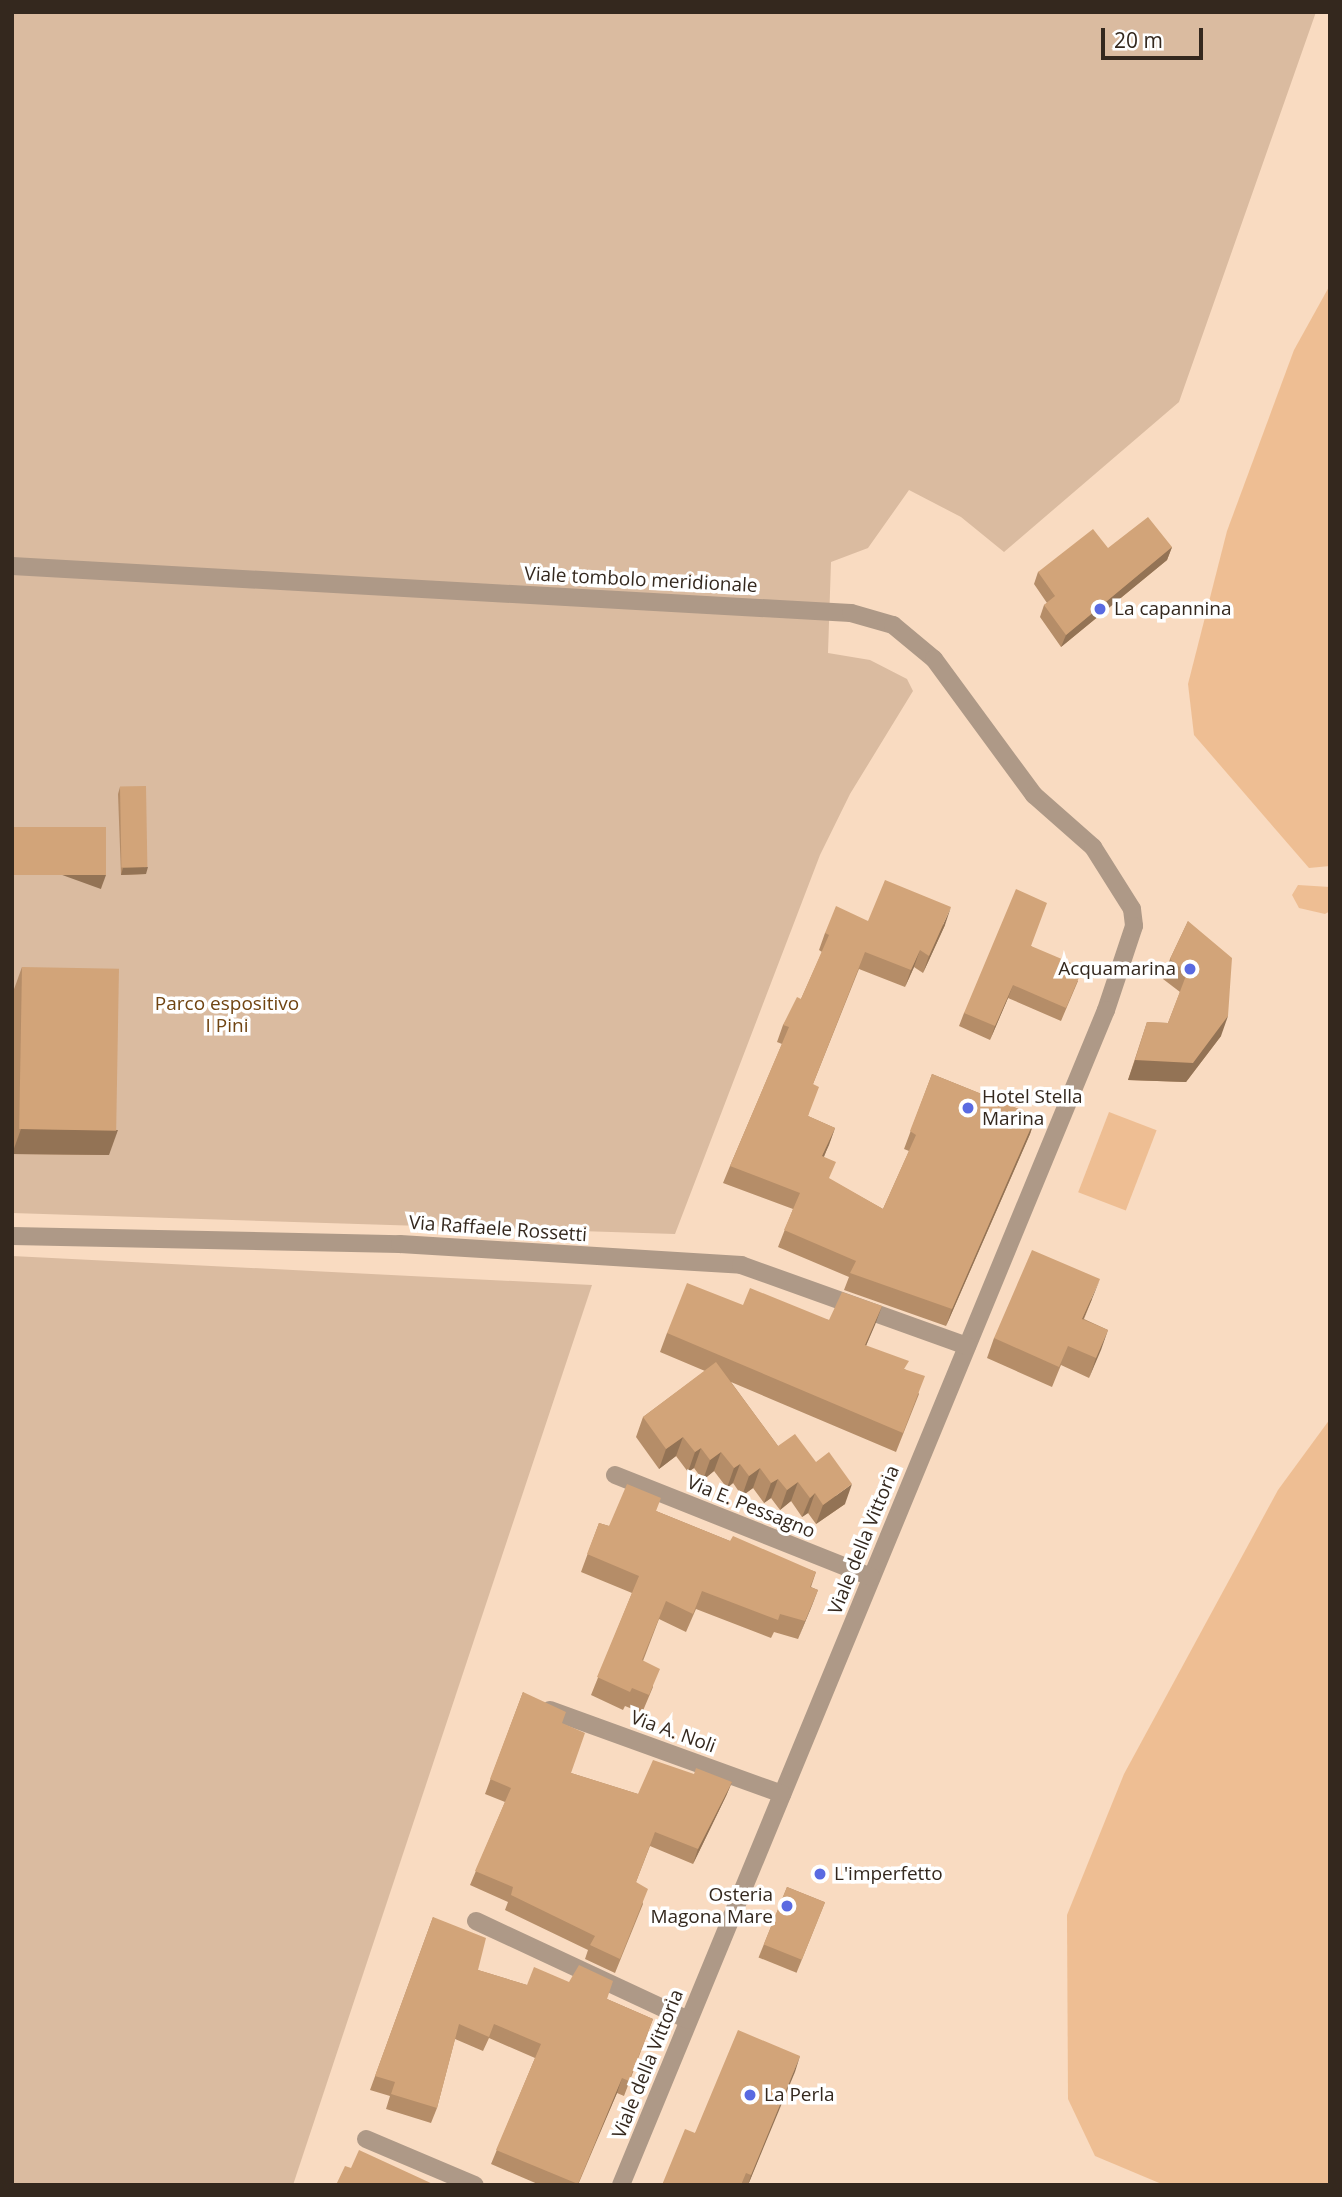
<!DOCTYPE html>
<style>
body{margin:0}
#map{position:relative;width:1342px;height:2197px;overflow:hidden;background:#f9dbc1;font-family:"Open Sans",sans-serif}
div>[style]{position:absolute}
.green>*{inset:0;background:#dabba0}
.water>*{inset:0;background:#eebe93;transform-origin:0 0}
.minor>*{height:18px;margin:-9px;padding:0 9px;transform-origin:9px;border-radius:9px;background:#ae9987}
.wall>*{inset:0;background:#b58d68;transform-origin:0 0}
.shaded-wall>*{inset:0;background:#937355;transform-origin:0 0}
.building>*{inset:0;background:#d2a479;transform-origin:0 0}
.dots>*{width:19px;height:19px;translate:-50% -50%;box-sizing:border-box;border:4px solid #fff;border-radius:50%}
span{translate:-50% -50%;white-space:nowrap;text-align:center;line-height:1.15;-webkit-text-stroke:7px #fff;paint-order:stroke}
.street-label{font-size:19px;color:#34281e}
.poi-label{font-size:19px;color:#34281e}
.left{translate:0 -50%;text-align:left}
.right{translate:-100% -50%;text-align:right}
.park-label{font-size:19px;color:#704411}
.frame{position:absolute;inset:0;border:14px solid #34281e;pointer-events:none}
.scale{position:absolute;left:1101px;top:28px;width:102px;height:32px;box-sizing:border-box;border:4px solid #34281e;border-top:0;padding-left:9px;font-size:21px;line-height:24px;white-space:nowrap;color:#34281e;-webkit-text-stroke:5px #fff;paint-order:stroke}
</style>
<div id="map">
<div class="green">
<i style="clip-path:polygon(12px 12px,1316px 12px,1179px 402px,1004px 552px,961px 517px,909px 490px,868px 548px,831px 562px,828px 653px,870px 660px,907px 679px,913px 691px,850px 794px,820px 855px,675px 1234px,12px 1213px)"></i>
<i style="clip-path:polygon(12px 1256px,592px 1285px,293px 2185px,12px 2185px)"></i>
</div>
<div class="water">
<i style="clip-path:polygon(1330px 285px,1330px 866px,1309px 868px,1194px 735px,1188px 684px,1227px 531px,1294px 350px)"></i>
<i style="clip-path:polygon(1298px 885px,1330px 887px,1330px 911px,1325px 914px,1299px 908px,1292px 895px)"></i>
<i style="left:1109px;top:1112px;width:51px;height:86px;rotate:21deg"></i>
<i style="clip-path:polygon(1330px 1419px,1330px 2185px,1164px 2185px,1095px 2156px,1068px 2099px,1067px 1915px,1124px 1774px,1278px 1490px)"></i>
</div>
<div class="minor">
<i style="left:12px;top:566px;width:840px;rotate:3.21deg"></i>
<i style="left:851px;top:613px;width:44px;rotate:15.9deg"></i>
<i style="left:893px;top:625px;width:53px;rotate:39.7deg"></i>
<i style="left:934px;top:659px;width:169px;rotate:53.7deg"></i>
<i style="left:1034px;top:795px;width:79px;rotate:41.4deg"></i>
<i style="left:1093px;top:847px;width:73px;rotate:57.8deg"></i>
<i style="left:1132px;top:909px;width:17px;rotate:83deg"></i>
<i style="left:1134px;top:926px;width:89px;rotate:108.4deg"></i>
<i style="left:1106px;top:1010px;width:1271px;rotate:112.43deg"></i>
<i style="left:12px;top:1236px;width:388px;rotate:1.2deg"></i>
<i style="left:400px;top:1244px;width:342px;rotate:3.5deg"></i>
<i style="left:741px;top:1265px;width:240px;rotate:19.7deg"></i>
<i style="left:615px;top:1475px;width:276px;rotate:21.7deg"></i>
<i style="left:550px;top:1710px;width:247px;rotate:19.9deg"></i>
<i style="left:476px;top:1921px;width:234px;rotate:25deg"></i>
<i style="left:366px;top:2139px;width:118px;rotate:22.9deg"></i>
</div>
<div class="wall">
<i style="clip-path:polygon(1172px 547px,1167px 560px,1061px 647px,1040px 617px,1044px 605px,1047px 603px,1034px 584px,1038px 572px,1108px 548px)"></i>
<i style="clip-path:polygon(120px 787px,146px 874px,121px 875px,118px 794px)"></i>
<i style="clip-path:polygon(868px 921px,945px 925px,923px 973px,914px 967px,905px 987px,859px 969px,813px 1084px,808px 1116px,835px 1128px,824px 1157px,829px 1179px,883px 1209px,909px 1151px,904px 1149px,932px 1074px,1036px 1116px,1030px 1134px,946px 1326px,844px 1290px,849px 1277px,778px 1247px,793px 1209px,723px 1183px,730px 1166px,782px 1044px,777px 1042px,783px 1025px,801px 999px,822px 952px,819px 950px,825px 933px)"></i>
<i style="clip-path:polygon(1188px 921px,1221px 1036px,1186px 1082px,1128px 1080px,1147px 1022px,1168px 1023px,1180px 992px,1163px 979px,1170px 959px)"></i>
<i style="clip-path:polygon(1031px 946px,1078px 981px,1061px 1021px,1008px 998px,990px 1040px,959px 1026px,964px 1013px)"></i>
<i style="clip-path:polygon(22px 967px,109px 1155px,12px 1154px,13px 992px)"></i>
<i style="clip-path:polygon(1092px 1299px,1084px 1319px,1108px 1330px,1089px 1378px,1061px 1365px,1052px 1387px,987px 1358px,994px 1338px)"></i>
<i style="clip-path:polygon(743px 1305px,829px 1320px,882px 1306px,866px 1346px,906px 1370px,919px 1394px,896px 1452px,731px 1382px,778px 1446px,845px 1504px,816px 1524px,808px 1513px,802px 1517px,791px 1501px,780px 1510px,771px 1498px,764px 1503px,753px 1488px,742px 1496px,733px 1483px,727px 1488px,714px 1471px,703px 1480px,694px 1468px,688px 1472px,676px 1456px,659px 1469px,636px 1437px,643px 1417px,705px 1371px,660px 1352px,667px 1333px)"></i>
<i style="clip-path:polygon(656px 1511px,730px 1541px,816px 1572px,811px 1587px,818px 1590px,798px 1639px,774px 1632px,771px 1638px,696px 1609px,686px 1632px,659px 1619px,643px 1661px,653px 1687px,642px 1713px,625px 1706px,623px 1710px,591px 1695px,632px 1593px,581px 1572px,599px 1523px,609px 1526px)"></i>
<i style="clip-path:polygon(523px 1692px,562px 1723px,571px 1773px,638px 1794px,694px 1774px,732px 1782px,726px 1796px,693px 1864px,650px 1846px,636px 1882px,643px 1904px,615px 1973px,585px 1959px,588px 1950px,505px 1910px,508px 1902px,470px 1885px,505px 1802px,485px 1794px)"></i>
<i style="left:787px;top:1887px;width:41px;height:76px;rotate:22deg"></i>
<i style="clip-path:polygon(433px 1917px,478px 1970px,527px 1985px,607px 1999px,653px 2019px,624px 2096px,617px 2093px,578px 2185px,540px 2185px,491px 2164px,535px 2058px,489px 2038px,483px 2051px,455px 2039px,437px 2108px,431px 2123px,386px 2109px,390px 2096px,370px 2090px)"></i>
<i style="clip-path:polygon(800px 2056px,748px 2185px,662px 2185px,695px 2133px)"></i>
</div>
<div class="shaded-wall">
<i style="clip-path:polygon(1172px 547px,1167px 560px,1061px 647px,1066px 635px)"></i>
<i style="clip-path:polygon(148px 867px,146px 874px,121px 875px,123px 868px)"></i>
<i style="left:106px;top:875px;width:15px;height:94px;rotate:110deg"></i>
<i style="clip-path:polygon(951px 907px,945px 925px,923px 973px,929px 956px)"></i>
<i style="clip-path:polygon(920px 950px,914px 967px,905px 987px,911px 970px)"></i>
<i style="clip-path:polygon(1013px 985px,1008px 998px,990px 1040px,995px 1026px)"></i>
<i style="clip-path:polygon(1228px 1016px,1221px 1036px,1186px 1082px,1128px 1080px,1135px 1060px)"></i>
<i style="clip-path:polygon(1036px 1116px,1030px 1134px,946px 1326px,952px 1309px)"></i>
<i style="clip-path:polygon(835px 1128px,829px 1145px,816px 1173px,822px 1156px)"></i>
<i style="clip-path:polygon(21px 1129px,118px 1130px,109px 1155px,12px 1154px)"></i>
<i style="clip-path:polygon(1100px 1279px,1092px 1299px,1075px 1338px,1082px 1319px)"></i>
<i style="clip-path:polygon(882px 1306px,875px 1325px,858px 1364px,865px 1345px)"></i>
<i style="clip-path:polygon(1108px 1330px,1101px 1350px,1089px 1378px,1096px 1358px)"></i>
<i style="clip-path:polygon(683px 1437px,676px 1456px,659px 1469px,666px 1449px)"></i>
<i style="clip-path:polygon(701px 1448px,694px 1468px,688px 1472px,695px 1452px)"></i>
<i style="clip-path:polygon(721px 1452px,714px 1471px,703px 1480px,710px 1460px)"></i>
<i style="clip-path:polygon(740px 1464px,733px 1483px,727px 1488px,734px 1468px)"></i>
<i style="clip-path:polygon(760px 1468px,753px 1488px,742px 1496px,749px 1476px)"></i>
<i style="clip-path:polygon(778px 1479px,771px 1498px,764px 1503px,771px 1483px)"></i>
<i style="clip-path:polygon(798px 1482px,791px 1501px,780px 1510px,787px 1490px)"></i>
<i style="clip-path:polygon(852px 1484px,845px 1504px,816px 1524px,823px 1505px)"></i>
<i style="clip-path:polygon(815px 1493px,808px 1513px,802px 1517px,810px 1498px)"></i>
<i style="clip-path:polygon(818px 1590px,811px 1608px,798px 1639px,805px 1621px)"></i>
<i style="clip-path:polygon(732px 1782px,726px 1796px,693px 1864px,698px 1849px)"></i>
<i style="clip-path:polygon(800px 2056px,795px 2072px,748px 2185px,751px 2175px)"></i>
<i style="clip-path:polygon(622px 2078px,617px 2093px,577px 2185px)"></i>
</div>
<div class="building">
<i style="clip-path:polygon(1148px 517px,1172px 547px,1066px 635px,1044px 605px,1055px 596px,1038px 572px,1093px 529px,1108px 548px)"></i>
<i style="left:146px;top:786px;width:81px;height:26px;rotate:89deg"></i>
<i style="left:106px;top:827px;width:48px;height:94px;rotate:90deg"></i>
<i style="clip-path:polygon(885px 880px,951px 907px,929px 956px,920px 950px,911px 970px,865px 952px,813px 1084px,819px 1087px,808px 1116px,835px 1128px,822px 1156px,836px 1162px,829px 1178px,883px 1209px,916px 1135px,910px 1131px,932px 1074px,1036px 1116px,952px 1309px,850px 1273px,856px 1261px,784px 1230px,800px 1193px,730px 1166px,789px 1027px,783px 1025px,797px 997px,801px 999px,829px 935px,825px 933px,836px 906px,868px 921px)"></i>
<i style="clip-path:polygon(1016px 889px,1047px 903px,1031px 946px,1083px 968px,1066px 1008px,1013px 985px,995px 1026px,964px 1013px)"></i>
<i style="clip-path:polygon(1188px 921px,1232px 958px,1228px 1016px,1193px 1063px,1135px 1060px,1147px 1022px,1168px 1023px,1187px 973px,1170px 959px)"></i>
<i style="left:22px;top:967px;width:97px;height:162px;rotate:1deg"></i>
<i style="clip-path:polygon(1032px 1250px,1100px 1279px,1082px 1319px,1108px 1330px,1096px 1358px,1068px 1346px,1059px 1367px,994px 1338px)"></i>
<i style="clip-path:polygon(687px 1283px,743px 1305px,750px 1288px,829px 1320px,842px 1292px,882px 1306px,865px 1345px,909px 1361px,904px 1369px,925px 1376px,903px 1433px,667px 1333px)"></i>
<i style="clip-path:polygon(716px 1362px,778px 1446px,795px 1434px,816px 1462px,829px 1452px,852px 1484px,823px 1505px,815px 1493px,810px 1498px,798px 1482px,787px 1490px,778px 1479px,771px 1483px,760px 1468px,749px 1476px,740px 1464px,734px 1468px,721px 1452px,710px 1460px,701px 1448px,695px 1452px,683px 1437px,666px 1449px,643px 1417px)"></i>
<i style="clip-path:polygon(627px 1484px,661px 1498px,656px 1511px,730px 1541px,733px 1536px,816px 1572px,810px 1587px,818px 1590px,805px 1621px,780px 1614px,778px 1620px,702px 1591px,693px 1614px,666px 1601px,642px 1660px,660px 1669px,649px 1695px,632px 1688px,630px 1692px,597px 1677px,639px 1576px,587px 1554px,599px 1523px,609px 1526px)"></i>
<i style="clip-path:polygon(523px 1692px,566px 1712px,562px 1723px,585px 1733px,571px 1773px,638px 1794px,653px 1760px,694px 1774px,696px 1768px,732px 1782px,698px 1849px,655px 1832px,636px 1882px,648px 1889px,620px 1959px,590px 1945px,595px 1936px,511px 1895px,513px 1887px,475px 1871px,511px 1788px,490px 1779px)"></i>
<i style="left:787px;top:1887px;width:41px;height:62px;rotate:22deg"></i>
<i style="clip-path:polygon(433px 1917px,486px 1938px,478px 1970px,527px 1985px,534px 1967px,569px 1982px,579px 1965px,613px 1981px,607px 1999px,653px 2019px,629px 2081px,622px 2078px,578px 2184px,496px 2150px,541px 2044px,494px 2024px,489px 2037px,459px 2024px,437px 2108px,391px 2094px,395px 2082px,375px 2076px)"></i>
<i style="clip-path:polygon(738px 2030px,800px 2056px,751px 2175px,746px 2173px,741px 2185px,662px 2185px,685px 2129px,695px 2133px)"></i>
<i style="clip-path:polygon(359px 2150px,435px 2185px,336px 2185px,345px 2166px,351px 2168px)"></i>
</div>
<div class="dots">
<i style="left:1100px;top:609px;background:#5a6ae1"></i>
<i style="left:1190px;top:969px;background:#5a6ae1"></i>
<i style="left:968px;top:1108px;background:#5a6ae1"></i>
<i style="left:820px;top:1874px;background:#5a6ae1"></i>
<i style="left:787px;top:1906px;background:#5a6ae1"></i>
<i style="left:750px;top:2095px;background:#5a6ae1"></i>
</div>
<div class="street-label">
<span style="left:641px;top:580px;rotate:3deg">Viale tombolo meridionale</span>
<span style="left:498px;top:1229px;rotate:4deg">Via Raffaele Rossetti</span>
<span style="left:751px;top:1507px;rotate:22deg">Via E. Pessagno</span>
<span style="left:864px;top:1540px;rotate:-68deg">Viale della Vittoria</span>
<span style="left:673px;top:1732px;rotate:20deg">Via A. Noli</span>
<span style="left:648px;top:2064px;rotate:-68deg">Viale della Vittoria</span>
</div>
<div class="poi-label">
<span class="left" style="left:1114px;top:609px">La capannina</span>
<span class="right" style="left:1176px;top:969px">Acquamarina</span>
<span class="left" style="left:982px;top:1108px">Hotel Stella<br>Marina</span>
<span class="left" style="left:834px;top:1874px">L'imperfetto</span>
<span class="right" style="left:773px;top:1906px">Osteria<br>Magona Mare</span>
<span class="left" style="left:764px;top:2095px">La Perla</span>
</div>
<div class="park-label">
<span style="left:227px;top:1015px">Parco espositivo<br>I Pini</span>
</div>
<div class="frame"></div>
<div class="scale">20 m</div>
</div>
